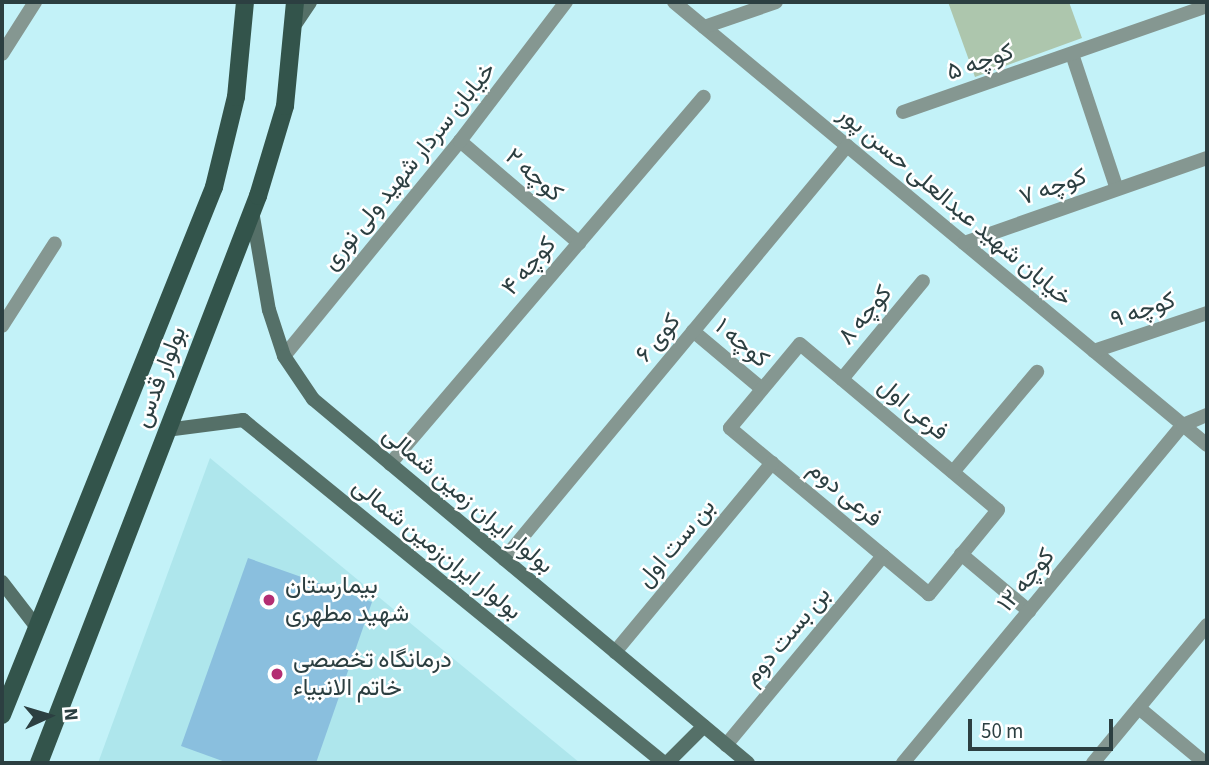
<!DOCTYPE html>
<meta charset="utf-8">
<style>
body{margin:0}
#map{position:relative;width:1209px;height:765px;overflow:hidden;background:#c3f2f8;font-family:"Source Sans 3",Vazirmatn,sans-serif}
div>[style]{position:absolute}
.built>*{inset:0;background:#aee6ec}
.green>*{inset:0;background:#adc6ad}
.building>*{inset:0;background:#8abfde}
.street>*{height:14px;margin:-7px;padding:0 7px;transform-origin:7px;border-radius:7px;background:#859791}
.secondary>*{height:14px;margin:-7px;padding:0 7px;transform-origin:7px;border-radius:7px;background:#557068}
.primary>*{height:18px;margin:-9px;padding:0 9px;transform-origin:9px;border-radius:9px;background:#33544b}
.dots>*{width:19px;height:19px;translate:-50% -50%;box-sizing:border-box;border:4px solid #fff;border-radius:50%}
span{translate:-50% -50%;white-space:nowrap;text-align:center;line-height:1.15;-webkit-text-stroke:5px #fff;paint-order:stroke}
.street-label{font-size:24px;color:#2c3f41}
.poi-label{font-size:24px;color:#2c3f41}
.left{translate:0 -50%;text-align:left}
.frame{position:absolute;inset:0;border:4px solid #2c3f41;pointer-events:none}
.north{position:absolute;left:14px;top:681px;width:70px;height:70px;-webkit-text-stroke:5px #fff;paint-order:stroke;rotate:86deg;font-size:19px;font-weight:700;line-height:28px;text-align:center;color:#2c3f41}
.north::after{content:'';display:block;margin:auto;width:24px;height:32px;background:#2c3f41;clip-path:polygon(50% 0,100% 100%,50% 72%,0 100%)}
.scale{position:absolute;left:968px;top:719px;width:145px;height:32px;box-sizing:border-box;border:4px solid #2c3f41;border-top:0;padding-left:9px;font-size:21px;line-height:24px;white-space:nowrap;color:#2c3f41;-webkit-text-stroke:5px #fff;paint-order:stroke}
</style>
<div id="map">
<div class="built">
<i style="clip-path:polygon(210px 458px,580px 763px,98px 763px)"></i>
</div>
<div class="green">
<i style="clip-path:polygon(948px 2px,1069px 2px,1082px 38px,975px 77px)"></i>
</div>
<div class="building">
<i style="clip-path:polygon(248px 558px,372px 602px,316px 763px,228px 763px,181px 746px)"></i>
</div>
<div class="street">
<i style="left:674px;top:2px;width:693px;rotate:39.73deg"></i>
<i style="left:704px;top:27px;width:76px;rotate:-19.1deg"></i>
<i style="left:2px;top:54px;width:62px;rotate:-57.6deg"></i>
<i style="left:1072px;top:54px;width:142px;rotate:71.6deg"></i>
<i style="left:903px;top:112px;width:322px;rotate:-19.2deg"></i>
<i style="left:460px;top:141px;width:157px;rotate:40.6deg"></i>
<i style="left:964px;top:243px;width:257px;rotate:-19.3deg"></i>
<i style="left:2px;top:326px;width:98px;rotate:-57.4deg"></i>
<i style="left:693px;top:331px;width:90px;rotate:40deg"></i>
<i style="left:800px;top:344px;width:258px;rotate:40deg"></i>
<i style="left:998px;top:510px;width:109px;rotate:129.4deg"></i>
<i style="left:929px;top:594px;width:259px;rotate:-140.2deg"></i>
<i style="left:730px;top:428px;width:109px;rotate:-50.2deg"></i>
<i style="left:1094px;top:351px;width:119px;rotate:-18.6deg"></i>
<i style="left:284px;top:356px;width:278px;rotate:-50.7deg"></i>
<i style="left:460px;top:141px;width:175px;rotate:-52.7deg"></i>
<i style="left:842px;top:379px;width:127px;rotate:-50.4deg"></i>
<i style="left:390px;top:464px;width:483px;rotate:-49.5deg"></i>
<i style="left:953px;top:472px;width:131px;rotate:-50deg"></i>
<i style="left:961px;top:554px;width:89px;rotate:40deg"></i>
<i style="left:504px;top:559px;width:537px;rotate:-50.29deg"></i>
<i style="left:615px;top:652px;width:246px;rotate:-50.3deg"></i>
<i style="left:1139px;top:708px;width:86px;rotate:39.8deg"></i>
<i style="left:726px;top:745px;width:246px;rotate:-50.3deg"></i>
<i style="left:903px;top:763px;width:439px;rotate:-50.4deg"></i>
<i style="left:1183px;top:425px;width:26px;rotate:-23deg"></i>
<i style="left:1093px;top:763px;width:179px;rotate:-50.4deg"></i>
</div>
<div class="secondary">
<i style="left:296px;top:23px;width:25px;rotate:-56deg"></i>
<i style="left:252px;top:211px;width:100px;rotate:80.3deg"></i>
<i style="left:269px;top:310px;width:48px;rotate:71.9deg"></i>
<i style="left:284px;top:356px;width:52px;rotate:56deg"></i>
<i style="left:313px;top:399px;width:567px;rotate:39.92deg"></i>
<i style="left:166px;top:430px;width:78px;rotate:-7.4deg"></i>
<i style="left:243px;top:420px;width:543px;rotate:39.17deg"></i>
<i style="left:2px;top:582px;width:54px;rotate:52.5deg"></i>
<i style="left:667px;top:763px;width:52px;rotate:-45deg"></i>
</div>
<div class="primary">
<i style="left:2px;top:715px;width:569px;rotate:-68.12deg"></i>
<i style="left:214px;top:187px;width:93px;rotate:-76.3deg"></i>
<i style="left:236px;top:97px;width:95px;rotate:-84.6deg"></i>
<i style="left:39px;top:763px;width:608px;rotate:-68.88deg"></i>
<i style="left:258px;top:196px;width:94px;rotate:-73.3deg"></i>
<i style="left:285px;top:106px;width:104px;rotate:-84.5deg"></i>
</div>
<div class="dots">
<i style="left:269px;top:600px;background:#b32d73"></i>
<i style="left:277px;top:674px;background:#b32d73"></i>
</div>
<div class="street-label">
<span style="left:980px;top:62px;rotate:-19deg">کوچه ۵</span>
<span style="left:409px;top:166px;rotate:-51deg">خیابان سردار شهید ولی نوری</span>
<span style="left:534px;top:175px;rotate:41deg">کوچه ۲</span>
<span style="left:1053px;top:187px;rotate:-19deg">کوچه ۷</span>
<span style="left:955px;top:206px;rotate:40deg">خیابان شهید عبدالعلی حسن پور</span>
<span style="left:529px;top:266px;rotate:-49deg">کوچه ۴</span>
<span style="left:1143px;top:310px;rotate:-19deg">کوچه ۹</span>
<span style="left:865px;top:315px;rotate:-50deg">کوچه ۸</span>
<span style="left:658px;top:338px;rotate:-50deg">کوی ۶</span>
<span style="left:742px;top:343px;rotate:40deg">کوچه ۱</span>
<span style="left:160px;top:377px;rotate:-69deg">بولوار قدس</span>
<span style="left:913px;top:409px;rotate:40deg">فرعی اول</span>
<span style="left:845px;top:494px;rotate:40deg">فرعی دوم</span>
<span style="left:468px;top:500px;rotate:40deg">بولوار ایران زمین شمالی</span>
<span style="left:676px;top:543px;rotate:-50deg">بن ست اول</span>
<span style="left:437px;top:549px;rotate:39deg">بولوار ایران‌زمین شمالی</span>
<span style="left:1026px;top:580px;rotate:-50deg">کوچه ۱۲</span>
<span style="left:787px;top:636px;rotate:-50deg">بن بست دوم</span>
</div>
<div class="poi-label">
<span class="left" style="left:285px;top:600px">بیمارستان<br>شهید مطهری</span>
<span class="left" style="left:293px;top:674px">درمانگاه تخصصی<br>خاتم الانبیاء</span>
</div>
<div class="frame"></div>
<div class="north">N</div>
<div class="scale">50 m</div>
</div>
